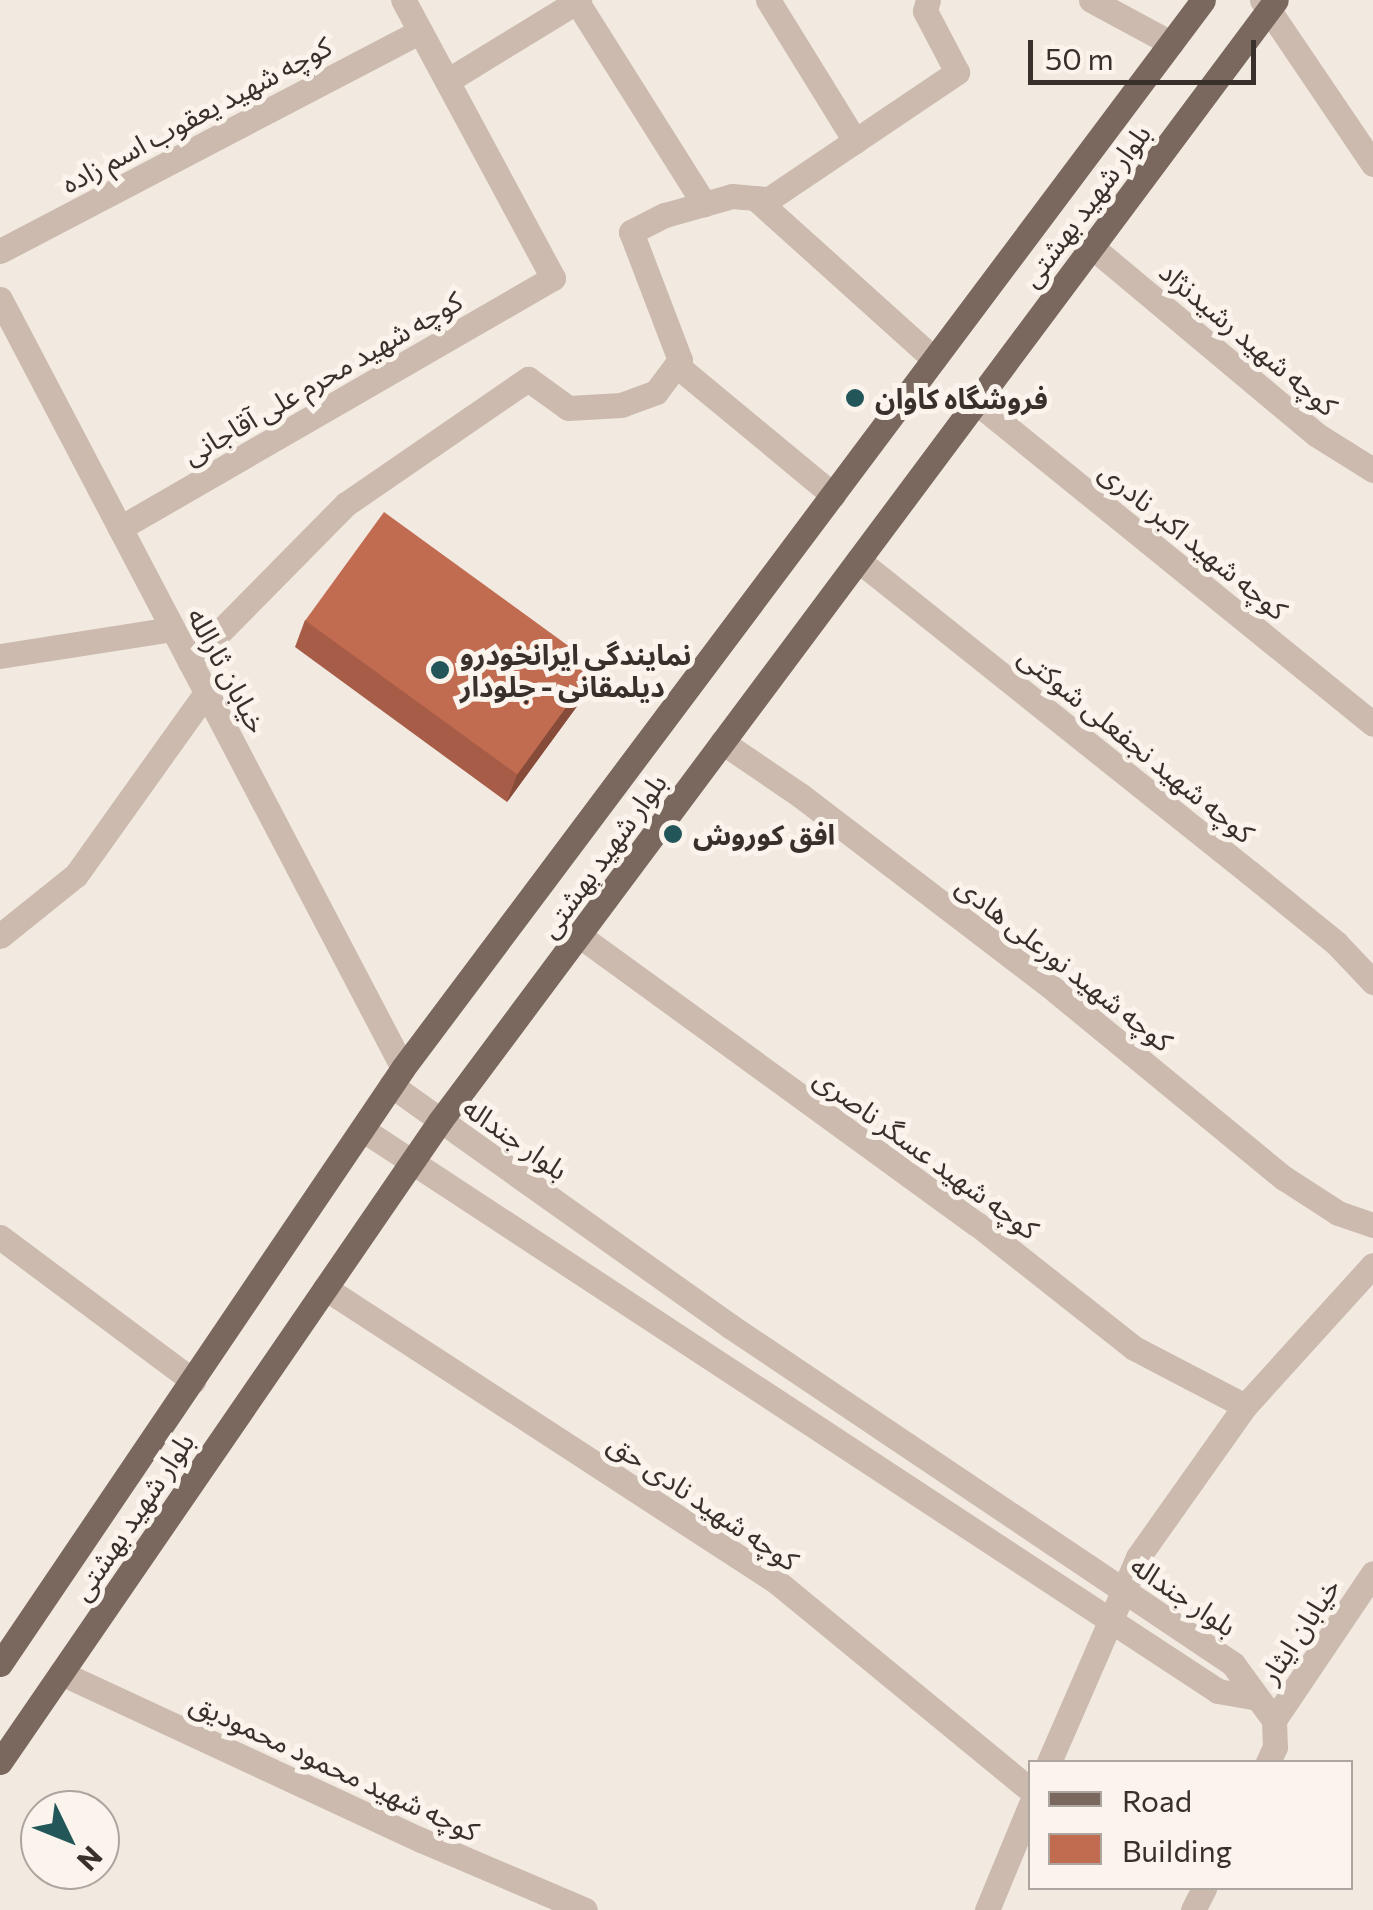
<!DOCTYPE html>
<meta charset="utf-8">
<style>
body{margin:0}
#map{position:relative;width:1373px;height:1910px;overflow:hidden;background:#f2eae1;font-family:Commissioner,"Noto Sans Arabic",sans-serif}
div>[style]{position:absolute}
.minor>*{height:25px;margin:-12.5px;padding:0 12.5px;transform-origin:12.5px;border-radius:12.5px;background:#cbbaad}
.major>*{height:25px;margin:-12.5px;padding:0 12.5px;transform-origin:12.5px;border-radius:12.5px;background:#7a675d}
.wall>*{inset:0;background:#a65c46}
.shaded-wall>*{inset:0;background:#874b39}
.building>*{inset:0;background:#c16b51;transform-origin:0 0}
.dots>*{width:28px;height:28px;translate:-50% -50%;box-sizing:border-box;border:5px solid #faf4ed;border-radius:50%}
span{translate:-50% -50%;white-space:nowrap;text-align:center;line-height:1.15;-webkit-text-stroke:10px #faf4ed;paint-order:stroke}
.street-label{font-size:28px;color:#392f2b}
.poi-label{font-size:28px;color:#392f2b;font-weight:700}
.left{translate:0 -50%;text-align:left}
.legend{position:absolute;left:1028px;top:1760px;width:325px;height:130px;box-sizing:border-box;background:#faf4ed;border:2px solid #ada59f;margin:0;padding:12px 18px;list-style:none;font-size:30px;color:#392f2b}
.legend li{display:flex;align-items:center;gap:20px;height:50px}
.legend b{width:50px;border:2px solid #ada59f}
.north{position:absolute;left:20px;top:1790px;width:100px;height:100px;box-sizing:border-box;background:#faf4ed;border:2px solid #ada59f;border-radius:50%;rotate:133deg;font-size:28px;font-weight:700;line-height:40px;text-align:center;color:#392f2b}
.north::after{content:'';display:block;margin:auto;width:35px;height:45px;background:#225659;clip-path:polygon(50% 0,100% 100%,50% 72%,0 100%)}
.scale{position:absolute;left:1028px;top:40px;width:228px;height:45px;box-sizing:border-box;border:5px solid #392f2b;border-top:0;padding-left:12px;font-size:30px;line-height:35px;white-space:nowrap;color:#392f2b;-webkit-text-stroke:8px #faf4ed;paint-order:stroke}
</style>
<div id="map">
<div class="minor">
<i style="left:768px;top:0;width:166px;rotate:58.3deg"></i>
<i style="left:1091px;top:0;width:91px;rotate:28.3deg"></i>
<i style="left:1262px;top:0;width:198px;rotate:55.9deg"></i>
<i style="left:577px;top:2px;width:239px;rotate:57.8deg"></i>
<i style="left:447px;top:81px;width:155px;rotate:-31.5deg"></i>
<i style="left:755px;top:198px;width:241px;rotate:42deg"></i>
<i style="left:1092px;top:247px;width:293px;rotate:39.9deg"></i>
<i style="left:1317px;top:435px;width:66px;rotate:32deg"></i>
<i style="left:0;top:251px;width:474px;rotate:-27.6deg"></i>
<i style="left:0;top:299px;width:868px;rotate:62.34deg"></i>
<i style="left:676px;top:365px;width:204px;rotate:39.6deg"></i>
<i style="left:976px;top:402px;width:511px;rotate:39.04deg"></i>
<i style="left:120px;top:528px;width:500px;rotate:-30deg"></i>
<i style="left:553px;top:278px;width:316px;rotate:-118.3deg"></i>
<i style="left:858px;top:560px;width:502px;rotate:38.61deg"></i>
<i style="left:1250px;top:873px;width:111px;rotate:39.1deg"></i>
<i style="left:1336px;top:943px;width:54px;rotate:46.5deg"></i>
<i style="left:0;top:656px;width:175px;rotate:-8.9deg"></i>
<i style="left:190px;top:662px;width:222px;rotate:-45.4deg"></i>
<i style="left:346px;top:504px;width:221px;rotate:-34.5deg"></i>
<i style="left:528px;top:379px;width:49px;rotate:35.9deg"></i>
<i style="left:568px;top:408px;width:53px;rotate:-3.2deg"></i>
<i style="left:621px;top:405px;width:37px;rotate:-20deg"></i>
<i style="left:656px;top:392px;width:40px;rotate:-53deg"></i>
<i style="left:680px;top:360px;width:137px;rotate:-110.9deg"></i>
<i style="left:631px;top:232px;width:38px;rotate:-27deg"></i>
<i style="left:665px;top:215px;width:70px;rotate:-15.8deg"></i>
<i style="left:732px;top:196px;width:37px;rotate:5deg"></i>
<i style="left:769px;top:199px;width:227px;rotate:-34deg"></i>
<i style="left:957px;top:72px;width:69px;rotate:-117.7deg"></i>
<i style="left:925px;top:11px;width:11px;rotate:-75deg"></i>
<i style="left:722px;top:742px;width:94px;rotate:34.2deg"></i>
<i style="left:800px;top:795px;width:322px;rotate:37.4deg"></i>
<i style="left:1056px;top:991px;width:295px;rotate:39.4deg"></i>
<i style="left:1284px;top:1178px;width:64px;rotate:32.9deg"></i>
<i style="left:1338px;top:1213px;width:37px;rotate:19deg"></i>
<i style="left:0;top:936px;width:97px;rotate:-38.8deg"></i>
<i style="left:76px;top:875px;width:224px;rotate:-54.5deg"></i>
<i style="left:580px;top:936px;width:490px;rotate:36deg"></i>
<i style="left:977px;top:1224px;width:200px;rotate:38.3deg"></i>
<i style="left:1134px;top:1348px;width:125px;rotate:27.6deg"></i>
<i style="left:391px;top:1085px;width:416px;rotate:35.4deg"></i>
<i style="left:730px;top:1326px;width:606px;rotate:33.9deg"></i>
<i style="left:1233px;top:1664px;width:69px;rotate:53.8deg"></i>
<i style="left:1274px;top:1720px;width:27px;rotate:88deg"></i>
<i style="left:1275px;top:1747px;width:17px;rotate:115deg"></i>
<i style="left:362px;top:1129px;width:1024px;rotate:33.29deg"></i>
<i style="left:1218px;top:1691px;width:39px;rotate:10deg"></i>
<i style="left:0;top:1237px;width:241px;rotate:36.7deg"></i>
<i style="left:325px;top:1288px;width:539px;rotate:33.04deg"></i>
<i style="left:777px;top:1582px;width:328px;rotate:39.4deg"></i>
<i style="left:61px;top:1673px;width:397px;rotate:24.9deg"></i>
<i style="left:421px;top:1840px;width:178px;rotate:23.1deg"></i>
<i style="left:1274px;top:1720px;width:177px;rotate:-56deg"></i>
<i style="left:1049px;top:1762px;width:223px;rotate:-66.5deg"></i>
<i style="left:1138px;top:1557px;width:185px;rotate:-54.7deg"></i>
<i style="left:1245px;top:1406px;width:190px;rotate:-47.8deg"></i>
<i style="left:987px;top:1910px;width:113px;rotate:-67.5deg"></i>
<i style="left:1193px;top:1910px;width:25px;rotate:-63deg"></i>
</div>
<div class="major">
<i style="left:0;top:1664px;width:719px;rotate:-55.93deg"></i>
<i style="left:403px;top:1068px;width:1334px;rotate:-53.16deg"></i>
<i style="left:0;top:1762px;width:777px;rotate:-55.53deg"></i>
<i style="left:440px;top:1121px;width:1398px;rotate:-53.29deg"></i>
</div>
<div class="wall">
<i style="clip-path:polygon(305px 620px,596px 666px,586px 694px,507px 802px,295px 647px)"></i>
</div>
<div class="shaded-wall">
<i style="clip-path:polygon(596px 666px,586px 694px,507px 802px,517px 775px)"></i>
</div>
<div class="building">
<i style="left:384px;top:512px;width:262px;height:134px;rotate:36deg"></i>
</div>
<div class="dots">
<i style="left:855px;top:398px;background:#225659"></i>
<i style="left:440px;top:670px;background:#225659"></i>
<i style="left:673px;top:834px;background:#225659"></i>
</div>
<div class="street-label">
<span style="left:196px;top:114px;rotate:-28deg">کوچه شهید یعقوب اسم زاده</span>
<span style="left:1085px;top:205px;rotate:-53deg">بلوار شهید بهشتی</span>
<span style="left:1249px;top:338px;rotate:40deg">کوچه شهید رشیدنژاد</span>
<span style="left:322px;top:377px;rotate:-30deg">کوچه شهید محرم علی آقاجانی</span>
<span style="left:1194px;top:540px;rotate:39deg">کوچه شهید اکبر نادری</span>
<span style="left:228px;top:670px;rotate:62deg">خیابان ثارالله</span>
<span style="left:1137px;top:744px;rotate:39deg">کوچه شهید نجفعلی شوکتی</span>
<span style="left:602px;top:855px;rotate:-54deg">بلوار شهید بهشتی</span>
<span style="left:1065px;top:963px;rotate:38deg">کوچه شهید نورعلی هادی</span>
<span style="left:516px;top:1138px;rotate:35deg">بلوار جنداله</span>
<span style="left:927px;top:1153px;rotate:36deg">کوچه شهید عسگر ناصری</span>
<span style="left:704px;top:1501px;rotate:34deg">کوچه شهید نادی حق</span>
<span style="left:132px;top:1516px;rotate:-56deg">بلوار شهید بهشتی</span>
<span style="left:1184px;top:1595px;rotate:34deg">بلوار جنداله</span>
<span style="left:1299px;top:1630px;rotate:-56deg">خیابان ایثار</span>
<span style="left:335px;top:1766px;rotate:25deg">کوچه شهید محمود محمودیق</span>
</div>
<div class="poi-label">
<span class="left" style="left:875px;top:398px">فروشگاه کاوان</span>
<span class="left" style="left:460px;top:670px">نمایندگی ایرانخودرو<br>دیلمقانی - جلودار</span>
<span class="left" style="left:693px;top:834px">افق کوروش</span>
</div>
<ul class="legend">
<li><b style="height:12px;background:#7a675d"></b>Road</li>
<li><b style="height:28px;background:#c16b51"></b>Building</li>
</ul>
<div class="north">N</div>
<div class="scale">50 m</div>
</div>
